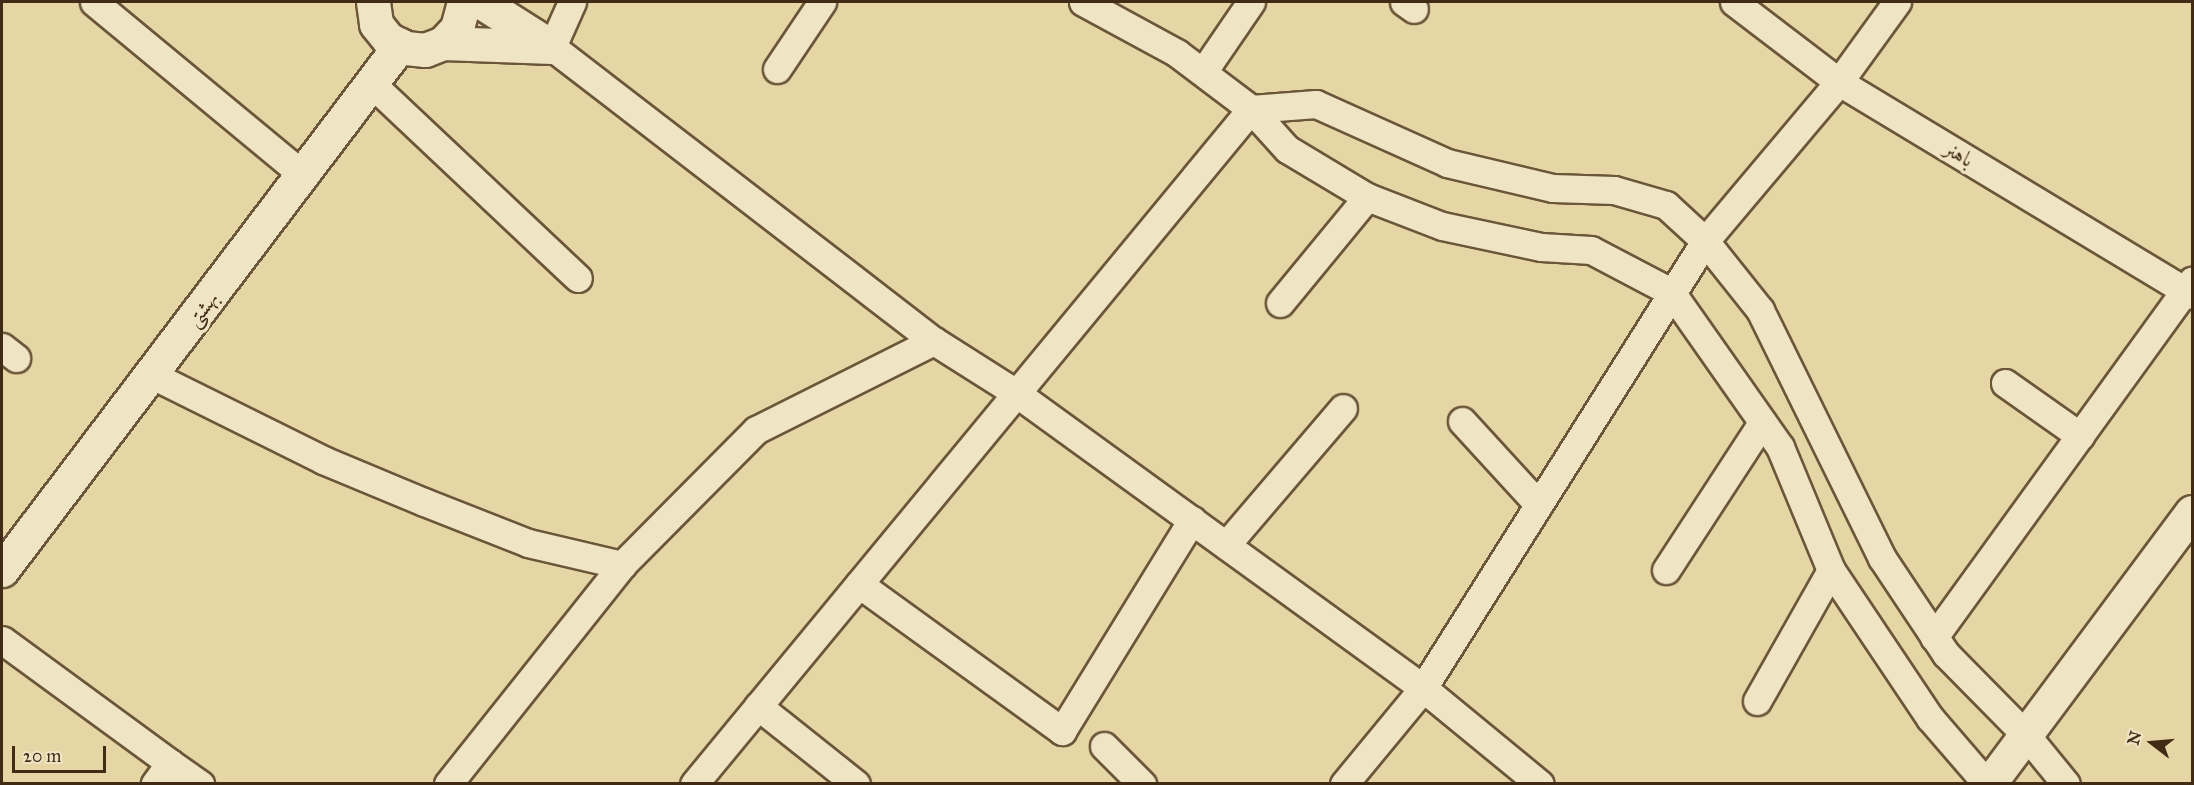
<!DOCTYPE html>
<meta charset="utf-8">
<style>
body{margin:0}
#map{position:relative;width:2194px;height:785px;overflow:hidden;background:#e7d6a5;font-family:"IM FELL Great Primer",Amiri,serif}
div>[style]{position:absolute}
.roads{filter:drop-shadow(2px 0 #6b5639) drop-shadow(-2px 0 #6b5639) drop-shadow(0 2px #6b5639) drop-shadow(0 -2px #6b5639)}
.minor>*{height:27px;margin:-13.5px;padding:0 13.5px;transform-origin:13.5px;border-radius:13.5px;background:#efe4c4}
.tertiary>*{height:33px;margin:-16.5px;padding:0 16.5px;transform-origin:16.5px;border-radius:16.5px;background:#efe4c4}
span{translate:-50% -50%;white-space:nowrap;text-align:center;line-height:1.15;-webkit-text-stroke:6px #efe4c4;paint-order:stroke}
.street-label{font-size:21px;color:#422b15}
.frame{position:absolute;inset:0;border:3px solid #422b15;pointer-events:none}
.north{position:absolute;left:2122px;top:713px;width:60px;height:60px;-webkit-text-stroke:4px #efe4c4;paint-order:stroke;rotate:286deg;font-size:16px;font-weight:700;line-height:24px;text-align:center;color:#422b15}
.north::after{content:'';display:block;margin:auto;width:21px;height:27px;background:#422b15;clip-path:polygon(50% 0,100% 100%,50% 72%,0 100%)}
.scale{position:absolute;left:12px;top:746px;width:94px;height:27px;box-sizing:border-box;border:3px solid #422b15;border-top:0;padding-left:8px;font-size:18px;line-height:21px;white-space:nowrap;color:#422b15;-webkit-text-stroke:4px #efe4c4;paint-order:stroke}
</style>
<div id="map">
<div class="roads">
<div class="minor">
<i style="left:94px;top:2px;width:273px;rotate:39.6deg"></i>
<i style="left:572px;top:2px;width:49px;rotate:114deg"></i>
<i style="left:552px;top:47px;width:482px;rotate:37.6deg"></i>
<i style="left:1404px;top:2px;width:12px;rotate:35deg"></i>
<i style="left:1734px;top:2px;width:132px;rotate:37.3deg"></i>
<i style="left:1839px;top:82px;width:412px;rotate:31.1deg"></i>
<i style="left:777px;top:69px;width:81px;rotate:-56.1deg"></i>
<i style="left:1203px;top:72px;width:85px;rotate:-55.6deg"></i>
<i style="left:374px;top:86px;width:280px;rotate:43.3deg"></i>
<i style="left:1280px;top:303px;width:137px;rotate:-50.6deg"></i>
<i style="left:2px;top:347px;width:18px;rotate:38deg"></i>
<i style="left:152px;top:375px;width:191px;rotate:26.4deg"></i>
<i style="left:323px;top:460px;width:109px;rotate:22.6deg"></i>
<i style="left:424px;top:502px;width:112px;rotate:21.5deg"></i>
<i style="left:528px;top:543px;width:97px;rotate:13.2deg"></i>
<i style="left:2005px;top:383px;width:92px;rotate:35.2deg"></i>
<i style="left:1462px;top:421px;width:113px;rotate:47.5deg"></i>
<i style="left:1226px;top:545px;width:180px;rotate:-49.5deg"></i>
<i style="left:1666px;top:570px;width:176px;rotate:-56.9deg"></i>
<i style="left:859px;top:584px;width:251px;rotate:35.9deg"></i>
<i style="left:1062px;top:731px;width:248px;rotate:-58.4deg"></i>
<i style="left:1934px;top:637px;width:440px;rotate:-54.1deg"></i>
<i style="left:2px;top:640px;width:208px;rotate:36.2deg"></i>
<i style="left:170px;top:763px;width:26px;rotate:126deg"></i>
<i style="left:1757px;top:701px;width:150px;rotate:-60.5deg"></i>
<i style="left:758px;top:706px;width:125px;rotate:38.5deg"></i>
<i style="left:1104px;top:746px;width:54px;rotate:45deg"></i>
<i style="left:170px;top:763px;width:37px;rotate:35deg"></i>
<i style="left:448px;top:784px;width:280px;rotate:-51.5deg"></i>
<i style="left:622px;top:565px;width:190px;rotate:-45.2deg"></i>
<i style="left:756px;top:430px;width:199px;rotate:-26.6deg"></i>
<i style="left:934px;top:341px;width:97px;rotate:32.4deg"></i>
<i style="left:1016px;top:393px;width:503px;rotate:35.94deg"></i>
<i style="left:1423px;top:688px;width:151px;rotate:39.4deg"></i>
<i style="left:694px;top:784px;width:875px;rotate:-50.47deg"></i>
<i style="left:1251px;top:109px;width:93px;rotate:-142.9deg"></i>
<i style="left:1177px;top:53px;width:107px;rotate:-151.5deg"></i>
<i style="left:1344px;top:784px;width:124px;rotate:-50.5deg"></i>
<i style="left:1423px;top:688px;width:529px;rotate:-57.75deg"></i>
<i style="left:1705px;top:241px;width:208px;rotate:-49.9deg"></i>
<i style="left:1839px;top:82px;width:99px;rotate:-54.1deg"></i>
<i style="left:1987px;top:784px;width:87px;rotate:-130.8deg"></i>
<i style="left:1930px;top:718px;width:178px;rotate:-123.8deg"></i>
<i style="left:1831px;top:570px;width:133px;rotate:-112.5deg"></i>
<i style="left:1780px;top:447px;width:189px;rotate:-125.1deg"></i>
<i style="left:1671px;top:292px;width:90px;rotate:-152.3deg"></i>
<i style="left:1591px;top:250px;width:50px;rotate:-176.6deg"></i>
<i style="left:1541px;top:247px;width:101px;rotate:-168deg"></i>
<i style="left:1442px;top:226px;width:80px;rotate:-158.9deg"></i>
<i style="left:1367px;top:197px;width:93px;rotate:-149deg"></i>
<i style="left:1287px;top:149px;width:54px;rotate:-132deg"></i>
<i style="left:1251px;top:109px;width:65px;rotate:-4.4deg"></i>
<i style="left:1316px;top:104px;width:144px;rotate:24.2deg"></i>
<i style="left:1447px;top:163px;width:109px;rotate:13.3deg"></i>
<i style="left:1553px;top:188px;width:61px;rotate:1.9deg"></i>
<i style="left:1614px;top:190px;width:54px;rotate:16.1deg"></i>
<i style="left:1666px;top:205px;width:53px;rotate:42.7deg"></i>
<i style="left:1705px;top:241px;width:88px;rotate:51.4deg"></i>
<i style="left:1760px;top:310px;width:276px;rotate:63.8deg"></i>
<i style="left:1882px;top:558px;width:115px;rotate:56.3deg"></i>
<i style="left:1946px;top:654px;width:114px;rotate:45.4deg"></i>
<i style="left:2026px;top:735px;width:63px;rotate:50.8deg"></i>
</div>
<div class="tertiary">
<i style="left:373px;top:2px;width:22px;rotate:82deg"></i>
<i style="left:376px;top:24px;width:19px;rotate:51deg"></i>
<i style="left:388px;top:39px;width:20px;rotate:27deg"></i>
<i style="left:406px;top:48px;width:19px;rotate:6deg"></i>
<i style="left:425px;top:50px;width:19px;rotate:-21deg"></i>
<i style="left:443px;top:43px;width:21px;rotate:-47deg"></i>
<i style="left:457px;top:28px;width:27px;rotate:-75deg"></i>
<i style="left:443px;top:43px;width:109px;rotate:2.1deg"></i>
<i style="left:552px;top:47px;width:84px;rotate:-147.6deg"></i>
<i style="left:2px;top:570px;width:659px;rotate:-52.83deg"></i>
<i style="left:1989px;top:784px;width:339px;rotate:-53.3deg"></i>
</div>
</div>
<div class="street-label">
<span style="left:1959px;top:154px;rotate:31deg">باهنر</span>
<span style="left:202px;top:309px;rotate:-53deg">بهشتی</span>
</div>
<div class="frame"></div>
<div class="north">N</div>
<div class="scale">20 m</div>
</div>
